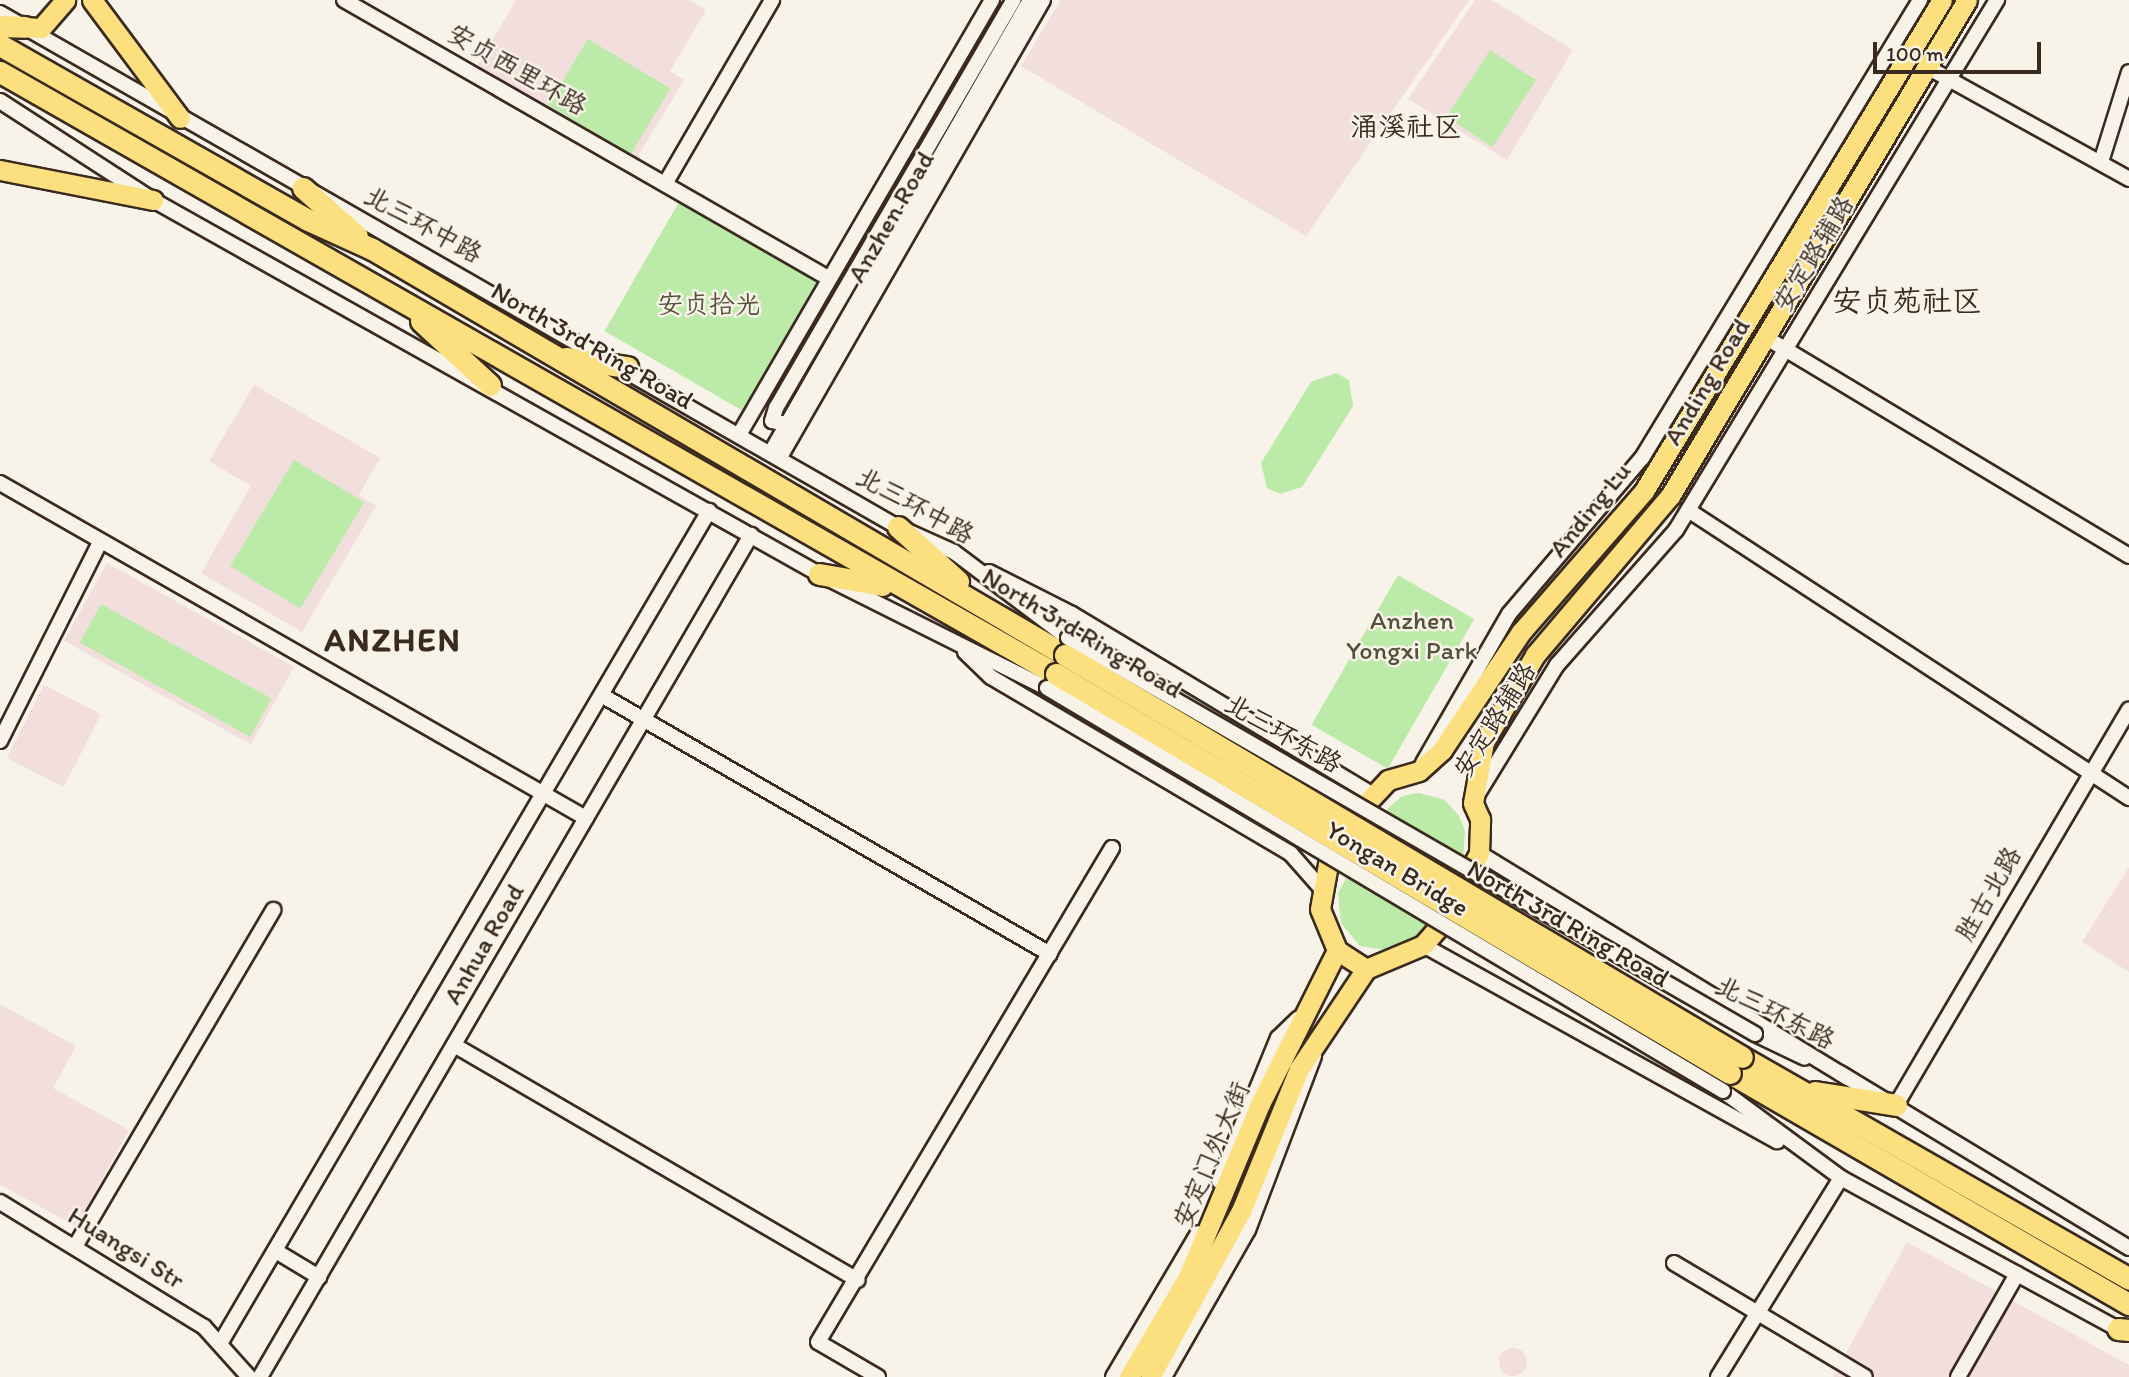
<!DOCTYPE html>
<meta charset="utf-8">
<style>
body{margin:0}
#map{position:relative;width:2129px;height:1377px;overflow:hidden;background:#f7f3e8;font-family:Itim,"LXGW WenKai TC",sans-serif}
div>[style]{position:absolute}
.built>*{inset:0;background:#f2dfdd;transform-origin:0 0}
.round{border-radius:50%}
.green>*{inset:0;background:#bbeaa9;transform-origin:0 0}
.roads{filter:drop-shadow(2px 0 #3b2a1e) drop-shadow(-2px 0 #3b2a1e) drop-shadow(0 2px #3b2a1e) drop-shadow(0 -2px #3b2a1e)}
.minor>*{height:14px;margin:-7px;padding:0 7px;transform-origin:7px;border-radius:7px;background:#f7f3e8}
.major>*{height:19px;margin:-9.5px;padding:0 9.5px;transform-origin:9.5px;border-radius:9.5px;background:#fce080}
.highway>*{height:21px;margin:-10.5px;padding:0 10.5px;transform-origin:10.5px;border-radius:10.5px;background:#fce080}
.bridges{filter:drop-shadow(2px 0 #3b2a1e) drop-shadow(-2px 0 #3b2a1e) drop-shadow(0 2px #3b2a1e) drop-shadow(0 -2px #3b2a1e)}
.minor-bridge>*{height:14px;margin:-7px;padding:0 7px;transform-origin:7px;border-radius:7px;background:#f7f3e8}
.highway-bridge>*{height:21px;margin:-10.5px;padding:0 10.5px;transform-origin:10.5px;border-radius:10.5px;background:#fce080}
span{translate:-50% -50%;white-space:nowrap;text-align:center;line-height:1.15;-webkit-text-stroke:5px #f7f3e8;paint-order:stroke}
.street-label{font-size:26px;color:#3b2a1e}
.park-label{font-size:26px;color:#55503a}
.neighbourhood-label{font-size:28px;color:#3b2a1e}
.quarter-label{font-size:30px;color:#3b2a1e}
.district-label{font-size:33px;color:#3b2a1e;font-weight:700;letter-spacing:2px}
.scale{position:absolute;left:1873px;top:42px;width:168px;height:32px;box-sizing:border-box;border:4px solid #3b2a1e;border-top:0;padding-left:9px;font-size:21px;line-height:24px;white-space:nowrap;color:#3b2a1e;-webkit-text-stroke:5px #f7f3e8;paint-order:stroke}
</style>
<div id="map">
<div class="built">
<i style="clip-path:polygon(516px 0,689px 0,706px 10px,670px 71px,684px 80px,636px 159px,477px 66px)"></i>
<i style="clip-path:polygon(1061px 0,1469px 0,1306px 236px,1021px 66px)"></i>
<i style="clip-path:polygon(1475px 0,1492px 0,1573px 50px,1507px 160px,1408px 99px)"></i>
<i style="clip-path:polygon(254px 385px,380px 458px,359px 495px,376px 506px,302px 632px,201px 573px,251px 486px,209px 461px)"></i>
<i style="left:107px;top:563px;width:214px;height:89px;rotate:29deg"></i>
<i style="left:44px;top:685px;width:64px;height:82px;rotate:27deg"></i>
<i style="clip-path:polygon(2129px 867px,2129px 972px,2082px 942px)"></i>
<i style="clip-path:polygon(0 1004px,76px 1046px,53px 1088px,129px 1130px,76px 1226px,0 1185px)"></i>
<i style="clip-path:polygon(1907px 1242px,2129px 1365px,2129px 1377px,1833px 1377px)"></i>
<i class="round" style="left:1499px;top:1348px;width:28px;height:28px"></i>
</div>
<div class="green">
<i style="left:588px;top:39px;width:96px;height:77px;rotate:31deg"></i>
<i style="left:1490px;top:50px;width:55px;height:80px;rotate:33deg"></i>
<i style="left:679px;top:202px;width:159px;height:149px;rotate:30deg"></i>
<i style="clip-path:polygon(1336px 373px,1349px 380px,1353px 406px,1302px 487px,1280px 494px,1267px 488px,1261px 463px,1311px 382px)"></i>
<i style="left:294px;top:460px;width:82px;height:124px;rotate:31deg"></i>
<i style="left:1398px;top:575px;width:88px;height:173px;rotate:30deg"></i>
<i style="left:101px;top:604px;width:195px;height:44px;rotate:29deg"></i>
<i style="clip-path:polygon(1419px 793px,1445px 800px,1459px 816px,1465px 831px,1463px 859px,1424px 932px,1394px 951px,1360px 946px,1341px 923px,1338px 893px,1383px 813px,1402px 796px)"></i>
</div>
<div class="roads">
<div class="minor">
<i style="left:344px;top:0;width:558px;rotate:29.87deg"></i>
<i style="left:0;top:13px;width:1035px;rotate:29.79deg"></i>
<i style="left:898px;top:527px;width:61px;rotate:24.1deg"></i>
<i style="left:954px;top:552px;width:143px;rotate:37deg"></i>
<i style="left:1927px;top:67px;width:231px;rotate:29deg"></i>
<i style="left:0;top:101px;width:182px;rotate:32.9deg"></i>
<i style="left:153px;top:200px;width:764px;rotate:29.32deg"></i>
<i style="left:819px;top:574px;width:255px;rotate:26.6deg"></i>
<i style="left:2101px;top:162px;width:94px;rotate:-72.7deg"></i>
<i style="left:665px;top:184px;width:213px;rotate:-59.8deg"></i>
<i style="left:1765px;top:337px;width:425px;rotate:31deg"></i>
<i style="left:787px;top:424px;width:15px;rotate:-169deg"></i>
<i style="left:772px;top:421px;width:14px;rotate:-73deg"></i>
<i style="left:776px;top:408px;width:472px;rotate:-59.8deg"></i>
<i style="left:740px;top:433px;width:501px;rotate:-59.8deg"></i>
<i style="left:771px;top:452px;width:521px;rotate:-60.19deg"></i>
<i style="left:780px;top:457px;width:527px;rotate:-60.08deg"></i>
<i style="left:0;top:483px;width:675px;rotate:29.76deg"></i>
<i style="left:1688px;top:510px;width:527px;rotate:33.15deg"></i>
<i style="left:989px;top:572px;width:93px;rotate:26.8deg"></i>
<i style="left:1072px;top:614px;width:350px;rotate:31deg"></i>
<i style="left:965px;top:652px;width:36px;rotate:44deg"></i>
<i style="left:991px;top:677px;width:348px;rotate:30.5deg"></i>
<i style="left:1291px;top:854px;width:45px;rotate:48.6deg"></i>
<i style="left:603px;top:696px;width:516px;rotate:29.99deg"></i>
<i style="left:0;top:741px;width:223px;rotate:-63.3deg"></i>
<i style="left:1423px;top:763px;width:172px;rotate:-60deg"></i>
<i style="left:1509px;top:614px;width:205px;rotate:-49.6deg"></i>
<i style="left:1642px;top:458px;width:536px;rotate:-58.74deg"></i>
<i style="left:1477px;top:795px;width:153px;rotate:-58.4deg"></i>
<i style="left:1557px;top:665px;width:180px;rotate:-48.6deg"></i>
<i style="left:1676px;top:530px;width:620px;rotate:-58.8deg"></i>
<i style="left:1479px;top:853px;width:432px;rotate:31.4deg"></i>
<i style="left:1423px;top:945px;width:405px;rotate:29deg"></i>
<i style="left:1755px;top:1034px;width:55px;rotate:25.6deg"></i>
<i style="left:454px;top:1045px;width:467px;rotate:30.2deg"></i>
<i style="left:1840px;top:1073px;width:338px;rotate:31.2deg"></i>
<i style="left:1723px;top:1091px;width:147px;rotate:36.4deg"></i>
<i style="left:1841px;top:1178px;width:324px;rotate:28.6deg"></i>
<i style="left:1896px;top:1105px;width:459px;rotate:-59.5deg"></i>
<i style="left:1219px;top:1181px;width:155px;rotate:-67.6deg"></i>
<i style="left:1278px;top:1038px;width:28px;rotate:-44deg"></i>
<i style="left:0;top:1202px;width:239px;rotate:31.5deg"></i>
<i style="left:204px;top:1327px;width:67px;rotate:48deg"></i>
<i style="left:76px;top:1245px;width:389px;rotate:-59.5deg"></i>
<i style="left:279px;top:1253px;width:47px;rotate:31deg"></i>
<i style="left:1674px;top:1263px;width:222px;rotate:30.8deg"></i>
<i style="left:221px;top:1342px;width:964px;rotate:-59.58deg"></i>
<i style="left:260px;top:1377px;width:975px;rotate:-59.75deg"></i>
<i style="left:878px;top:1377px;width:69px;rotate:-149.7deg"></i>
<i style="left:818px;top:1342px;width:575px;rotate:-59.24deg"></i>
<i style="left:1113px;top:1377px;width:167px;rotate:-59.4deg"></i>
<i style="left:1164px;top:1377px;width:169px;rotate:-60.3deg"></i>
<i style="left:1248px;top:1230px;width:186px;rotate:-69.2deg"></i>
<i style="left:1718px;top:1377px;width:234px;rotate:-58.3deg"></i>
<i style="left:1958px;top:1377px;width:119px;rotate:-60.2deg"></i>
</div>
<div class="major">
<i style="left:92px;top:0;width:147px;rotate:53.3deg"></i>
<i style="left:25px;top:27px;width:16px;rotate:4deg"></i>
<i style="left:41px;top:28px;width:37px;rotate:-49deg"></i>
<i style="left:0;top:170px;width:156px;rotate:11.1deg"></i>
<i style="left:1366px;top:969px;width:35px;rotate:-147deg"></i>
<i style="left:1337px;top:950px;width:44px;rotate:-112.5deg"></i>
<i style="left:1320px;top:909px;width:46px;rotate:-79.9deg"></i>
<i style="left:1328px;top:864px;width:60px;rotate:-60deg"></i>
<i style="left:1358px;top:812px;width:44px;rotate:-46.8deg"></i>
<i style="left:1388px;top:780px;width:32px;rotate:-16deg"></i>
<i style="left:1419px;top:771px;width:31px;rotate:-42deg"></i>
<i style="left:1442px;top:750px;width:142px;rotate:-56.2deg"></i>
<i style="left:1521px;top:632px;width:187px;rotate:-48.9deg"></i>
<i style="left:1644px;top:491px;width:574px;rotate:-58.75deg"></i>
<i style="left:1366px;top:969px;width:62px;rotate:-22.8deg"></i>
<i style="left:1423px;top:945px;width:28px;rotate:-49deg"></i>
<i style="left:1441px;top:924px;width:81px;rotate:-61.8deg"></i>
<i style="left:1479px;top:853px;width:34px;rotate:-88deg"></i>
<i style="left:1480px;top:819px;width:17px;rotate:-114deg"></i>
<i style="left:1473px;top:803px;width:62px;rotate:-79.8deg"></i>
<i style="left:1484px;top:742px;width:101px;rotate:-59.6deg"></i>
<i style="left:1535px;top:655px;width:209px;rotate:-49.7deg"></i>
<i style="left:1670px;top:496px;width:578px;rotate:-59.09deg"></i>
<i style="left:1129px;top:1377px;width:116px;rotate:-59.5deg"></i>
<i style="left:1188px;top:1277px;width:187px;rotate:-67.4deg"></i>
<i style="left:1260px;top:1104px;width:172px;rotate:-63.4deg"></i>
<i style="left:1150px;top:1377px;width:189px;rotate:-61.3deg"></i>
<i style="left:1241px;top:1211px;width:153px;rotate:-67.8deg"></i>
<i style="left:1299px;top:1069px;width:120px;rotate:-56.2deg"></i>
</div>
<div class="highway">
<i style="left:0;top:26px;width:25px;rotate:2deg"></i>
<i style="left:0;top:45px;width:354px;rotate:29.6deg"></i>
<i style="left:308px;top:220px;width:70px;rotate:24.4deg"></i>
<i style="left:372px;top:249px;width:803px;rotate:30.36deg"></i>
<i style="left:0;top:72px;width:1216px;rotate:29.69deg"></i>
<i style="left:303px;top:188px;width:72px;rotate:41.6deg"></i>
<i style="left:421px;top:321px;width:94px;rotate:42.8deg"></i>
<i style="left:566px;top:358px;width:62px;rotate:8.4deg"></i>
<i style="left:898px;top:527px;width:81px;rotate:42deg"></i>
<i style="left:819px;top:574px;width:64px;rotate:9.9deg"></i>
<i style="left:1742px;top:1057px;width:446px;rotate:29.8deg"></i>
<i style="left:1730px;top:1073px;width:461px;rotate:30.1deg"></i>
<i style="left:1815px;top:1092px;width:82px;rotate:9.1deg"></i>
<i style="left:2118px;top:1329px;width:11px;rotate:5deg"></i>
</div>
</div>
<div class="bridges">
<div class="minor-bridge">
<i style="left:1068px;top:638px;width:793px;rotate:29.96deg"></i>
<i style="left:1047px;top:688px;width:787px;rotate:30.8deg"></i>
</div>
<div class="highway-bridge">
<i style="left:1065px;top:655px;width:787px;rotate:30.7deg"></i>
<i style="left:1056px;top:674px;width:783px;rotate:30.63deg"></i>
</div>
</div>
<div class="street-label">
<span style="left:517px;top:70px;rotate:30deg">安贞西里环路</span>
<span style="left:891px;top:217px;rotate:-60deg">Anzhen Road</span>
<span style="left:423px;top:225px;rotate:29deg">北三环中路</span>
<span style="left:1814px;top:254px;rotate:-59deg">安定路辅路</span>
<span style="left:592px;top:346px;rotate:30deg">North 3rd Ring Road</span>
<span style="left:1707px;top:382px;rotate:-59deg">Anding Road</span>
<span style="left:915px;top:506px;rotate:29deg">北三环中路</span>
<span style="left:1590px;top:510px;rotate:-51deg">Anding Lu</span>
<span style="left:1082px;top:633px;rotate:31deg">North 3rd Ring Road</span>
<span style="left:1495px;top:720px;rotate:-58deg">安定路辅路</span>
<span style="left:1283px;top:734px;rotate:30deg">北三环东路</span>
<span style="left:1397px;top:869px;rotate:31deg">Yongan Bridge</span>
<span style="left:1989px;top:894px;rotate:-60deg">胜古北路</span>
<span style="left:1568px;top:924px;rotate:30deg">North 3rd Ring Road</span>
<span style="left:484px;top:944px;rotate:-60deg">Anhua Road</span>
<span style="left:1775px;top:1013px;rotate:27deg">北三环东路</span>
<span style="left:1212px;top:1155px;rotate:-67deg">安定门外大街</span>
<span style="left:126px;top:1248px;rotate:32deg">Huangsi Str</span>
</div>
<div class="park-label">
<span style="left:709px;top:305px">安贞拾光</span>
<span style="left:1412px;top:636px">Anzhen<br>Yongxi Park</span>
</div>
<div class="neighbourhood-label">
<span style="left:1406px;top:126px">涌溪社区</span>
</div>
<div class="quarter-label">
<span style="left:1907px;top:301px">安贞苑社区</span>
</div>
<div class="district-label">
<span style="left:393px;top:640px">ANZHEN</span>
</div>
<div class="scale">100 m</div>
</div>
